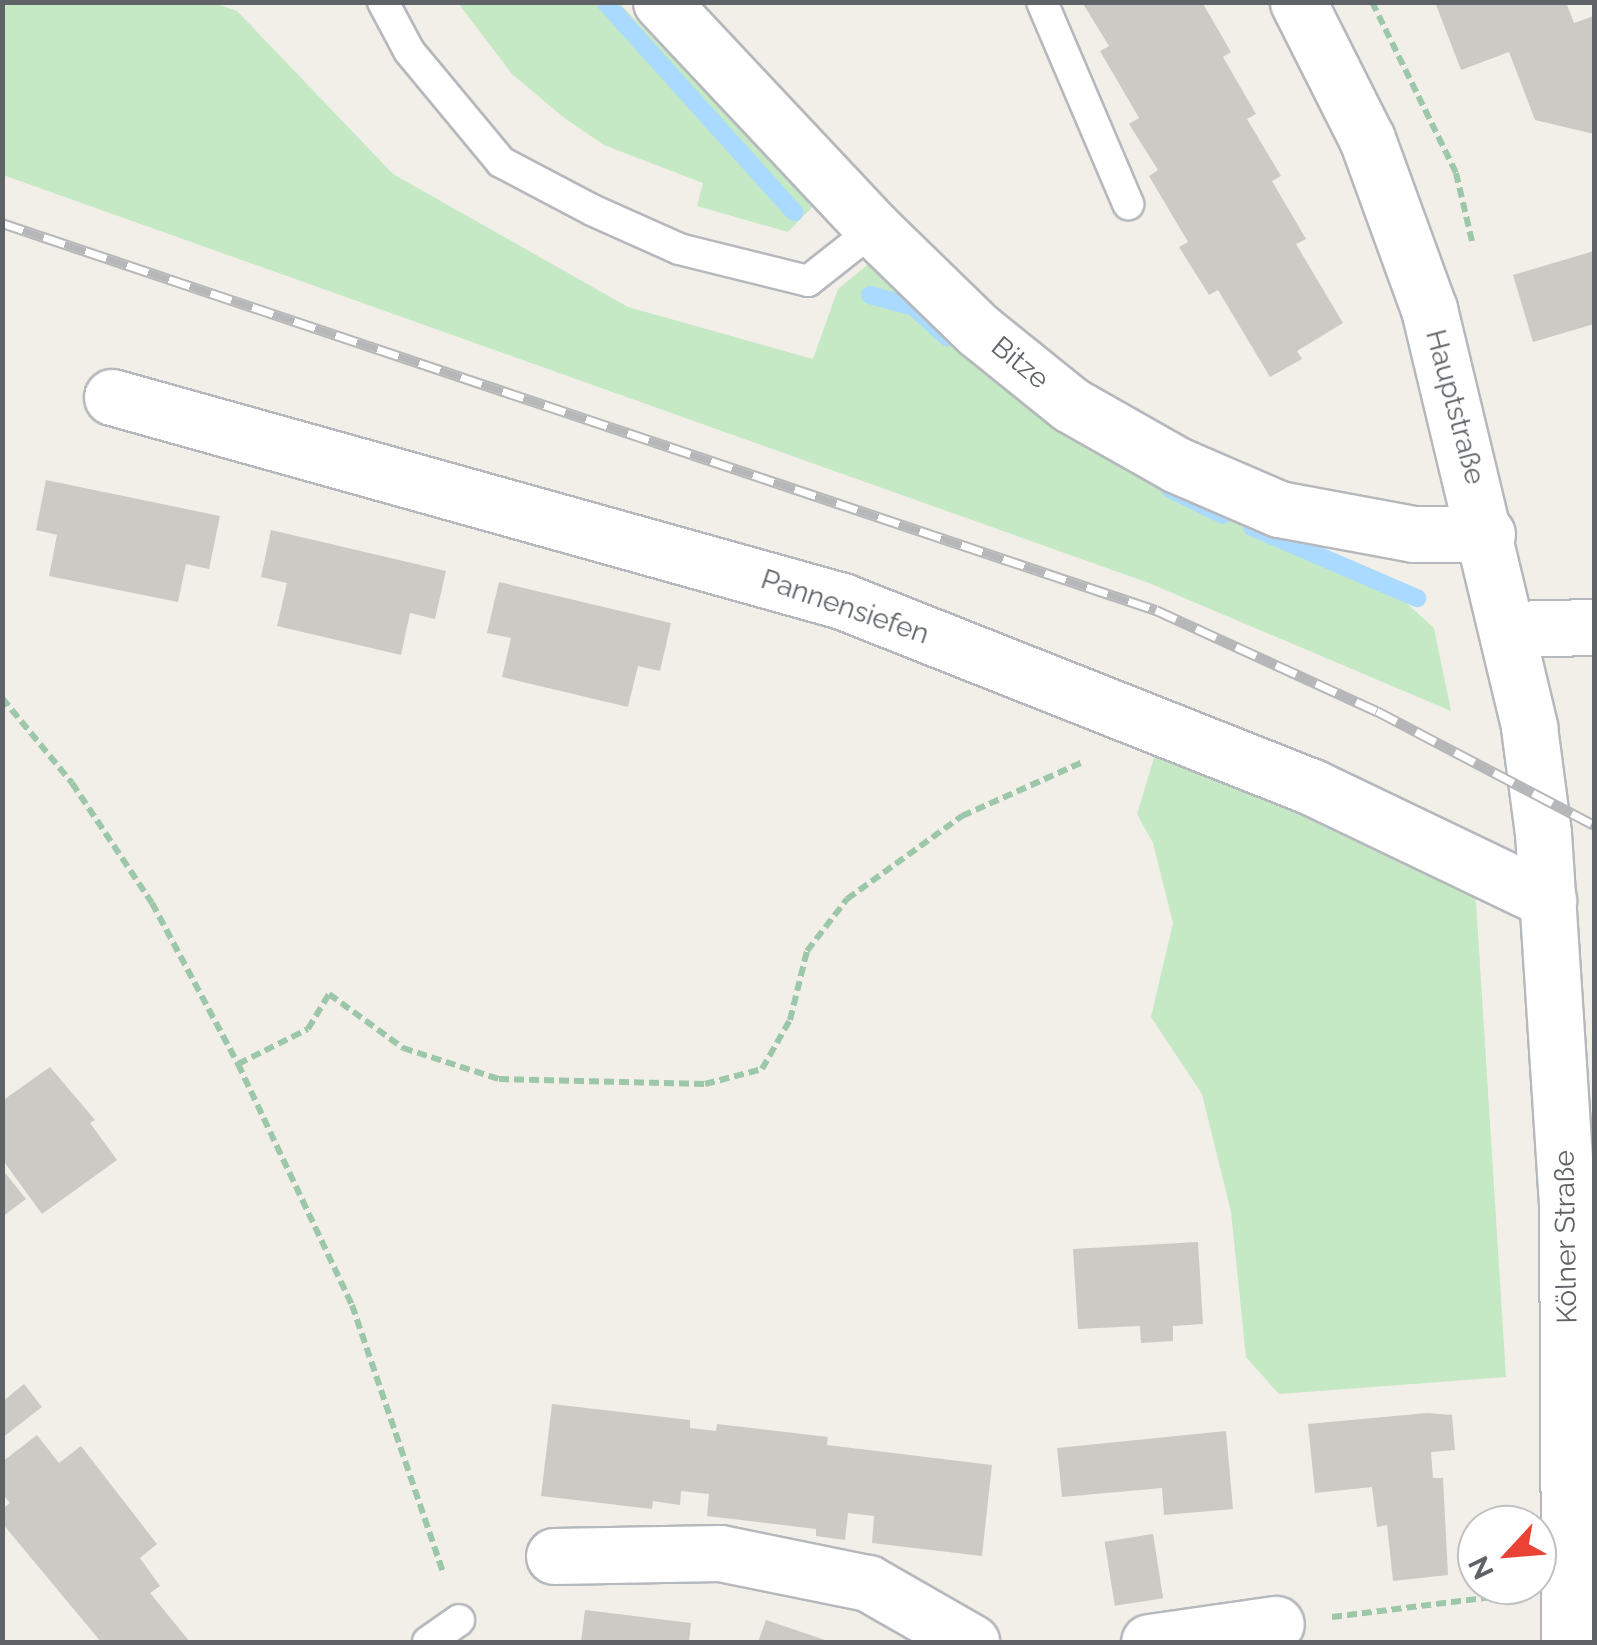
<!DOCTYPE html>
<meta charset="utf-8">
<style>
body{margin:0}
#map{position:relative;width:1597px;height:1645px;overflow:hidden;background:#f1efe8;font-family:Raleway,sans-serif}
div>[style]{position:absolute}
.green>*{inset:0;background:#c5e8c5}
.stream>*{height:18px;margin:-9px;padding:0 9px;transform-origin:9px;border-radius:9px;background:#aadaff}
.building>*{inset:0;background:#cccac5;transform-origin:0 0}
.path>*{height:6px;margin-top:-3px;transform-origin:0;background:repeating-linear-gradient(90deg,#9cc7a9 0 10px,transparent 0 15px)}
.roads{filter:drop-shadow(2px 0 #b5b8bc) drop-shadow(-2px 0 #b5b8bc) drop-shadow(0 2px #b5b8bc) drop-shadow(0 -2px #b5b8bc)}
.lane>*{height:30px;margin:-15px;padding:0 15px;transform-origin:15px;border-radius:15px;background:#fff}
.street>*{height:55px;margin:-27.5px;padding:0 27.5px;transform-origin:27.5px;border-radius:27.5px;background:#fff}
.secondary>*{height:55px;margin:-27.5px;padding:0 27.5px;transform-origin:27.5px;border-radius:27.5px;background:#fff}
.rail>*{height:11px;margin-top:-5.5px;transform-origin:0;background:repeating-linear-gradient(90deg,#fff 0 22px,#b6b7b8 0 44px);box-sizing:border-box;border-block:2px solid #b6b7b8}
span{translate:-50% -50%;white-space:nowrap;text-align:center;line-height:1.15;-webkit-text-stroke:8px #fff;paint-order:stroke}
.street-label{font-size:28px;color:#5f6368}
.frame{position:absolute;inset:0;border:5px solid #5f6368;pointer-events:none}
.north{position:absolute;left:1457px;top:1505px;width:100px;height:100px;box-sizing:border-box;background:#fff;border:2px solid #bfc1c3;border-radius:50%;rotate:244deg;font-size:28px;font-weight:700;line-height:40px;text-align:center;color:#5f6368}
.north::after{content:'';display:block;margin:auto;width:35px;height:45px;background:#ea4335;clip-path:polygon(50% 0,100% 100%,50% 72%,0 100%)}
</style>
<div id="map">
<div class="green">
<i style="clip-path:polygon(212px 2px,237px 11px,393px 174px,628px 307px,813px 359px,838px 289px,872px 261px,1189px 497px,1339px 557px,1335px 570px,1403px 600px,1434px 628px,1451px 711px,1149px 583px,3px 175px,3px 3px)"></i>
<i style="clip-path:polygon(458px 3px,619px 3px,815px 204px,788px 232px,697px 206px,703px 183px,604px 145px,563px 117px,512px 74px)"></i>
<i style="clip-path:polygon(1158px 745px,1475px 886px,1506px 1377px,1279px 1394px,1246px 1357px,1231px 1212px,1202px 1094px,1151px 1017px,1173px 923px,1153px 843px,1137px 814px)"></i>
</div>
<div class="stream">
<i style="left:605px;top:2px;width:283px;rotate:48deg"></i>
<i style="left:870px;top:295px;width:46px;rotate:15.3deg"></i>
<i style="left:914px;top:307px;width:45px;rotate:42.3deg"></i>
<i style="left:1170px;top:489px;width:59px;rotate:26.1deg"></i>
<i style="left:1252px;top:527px;width:180px;rotate:23.3deg"></i>
</div>
<div class="building">
<i style="clip-path:polygon(1082px 2px,1202px 2px,1231px 52px,1223px 57px,1256px 114px,1247px 119px,1281px 176px,1272px 181px,1306px 239px,1296px 244px,1343px 323px,1297px 351px,1302px 359px,1270px 377px,1218px 290px,1209px 295px,1179px 247px,1188px 242px,1149px 176px,1158px 170px,1129px 124px,1139px 118px,1100px 51px,1109px 46px)"></i>
<i style="clip-path:polygon(1435px 2px,1566px 2px,1574px 23px,1594px 16px,1594px 134px,1535px 120px,1509px 52px,1461px 70px)"></i>
<i style="clip-path:polygon(1594px 251px,1594px 324px,1533px 342px,1513px 275px)"></i>
<i style="clip-path:polygon(46px 480px,220px 516px,209px 569px,186px 564px,178px 602px,49px 576px,57px 535px,36px 530px)"></i>
<i style="clip-path:polygon(271px 530px,446px 571px,435px 619px,410px 613px,401px 655px,277px 626px,287px 583px,261px 577px)"></i>
<i style="clip-path:polygon(499px 582px,671px 623px,660px 671px,638px 666px,628px 707px,502px 677px,511px 638px,487px 633px)"></i>
<i style="clip-path:polygon(50px 1067px,95px 1120px,90px 1123px,117px 1160px,42px 1214px,2px 1159px,2px 1101px)"></i>
<i style="clip-path:polygon(2px 1169px,26px 1199px,2px 1217px)"></i>
<i style="clip-path:polygon(1198px 1242px,1203px 1324px,1173px 1326px,1173px 1341px,1141px 1343px,1140px 1326px,1078px 1329px,1073px 1249px)"></i>
<i style="clip-path:polygon(24px 1384px,42px 1407px,2px 1438px,2px 1402px)"></i>
<i style="clip-path:polygon(552px 1404px,690px 1420px,690px 1428px,716px 1431px,717px 1424px,828px 1437px,827px 1445px,992px 1465px,982px 1556px,872px 1543px,874px 1516px,848px 1513px,845px 1540px,816px 1536px,816px 1529px,707px 1516px,709px 1494px,681px 1491px,680px 1505px,653px 1501px,652px 1509px,541px 1496px)"></i>
<i style="clip-path:polygon(1427px 1413px,1452px 1415px,1455px 1450px,1431px 1452px,1433px 1478px,1443px 1478px,1448px 1575px,1393px 1581px,1387px 1525px,1377px 1527px,1372px 1487px,1315px 1493px,1308px 1424px)"></i>
<i style="clip-path:polygon(1226px 1431px,1233px 1509px,1164px 1515px,1162px 1488px,1062px 1497px,1057px 1448px)"></i>
<i style="clip-path:polygon(37px 1435px,59px 1463px,81px 1446px,157px 1544px,140px 1558px,160px 1586px,150px 1593px,190px 1642px,101px 1642px,2px 1523px,2px 1509px,10px 1503px,2px 1493px,2px 1462px)"></i>
<i style="left:1153px;top:1534px;width:65px;height:49px;rotate:81deg"></i>
<i style="clip-path:polygon(585px 1610px,691px 1623px,689px 1642px,581px 1642px)"></i>
<i style="clip-path:polygon(766px 1620px,831px 1642px,758px 1642px)"></i>
</div>
<div class="path">
<i style="left:1372px;top:2px;width:191px;rotate:63.8deg"></i>
<i style="left:1456px;top:173px;width:70px;rotate:76.8deg"></i>
<i style="left:2px;top:698px;width:110px;rotate:50.5deg"></i>
<i style="left:72px;top:783px;width:144px;rotate:56.3deg"></i>
<i style="left:152px;top:903px;width:183px;rotate:61.9deg"></i>
<i style="left:238px;top:1064px;width:267px;rotate:64.7deg"></i>
<i style="left:352px;top:1305px;width:285px;rotate:71.2deg"></i>
<i style="left:238px;top:1064px;width:78px;rotate:-26.6deg"></i>
<i style="left:308px;top:1029px;width:41px;rotate:-59deg"></i>
<i style="left:329px;top:994px;width:92px;rotate:36.1deg"></i>
<i style="left:403px;top:1048px;width:101px;rotate:17.9deg"></i>
<i style="left:499px;top:1079px;width:206px;rotate:1.4deg"></i>
<i style="left:705px;top:1084px;width:59px;rotate:-14.7deg"></i>
<i style="left:762px;top:1069px;width:56px;rotate:-60.3deg"></i>
<i style="left:790px;top:1020px;width:71px;rotate:-76.2deg"></i>
<i style="left:807px;top:951px;width:66px;rotate:-52.4deg"></i>
<i style="left:847px;top:899px;width:142px;rotate:-35.8deg"></i>
<i style="left:962px;top:816px;width:133px;rotate:-24.1deg"></i>
<i style="left:1332px;top:1617px;width:177px;rotate:-7.1deg"></i>
</div>
<div class="roads">
<div class="lane">
<i style="left:383px;top:2px;width:55px;rotate:62deg"></i>
<i style="left:409px;top:51px;width:144px;rotate:50.3deg"></i>
<i style="left:501px;top:162px;width:103px;rotate:27.8deg"></i>
<i style="left:592px;top:210px;width:95px;rotate:24.1deg"></i>
<i style="left:679px;top:249px;width:133px;rotate:13.9deg"></i>
<i style="left:808px;top:281px;width:84px;rotate:-38.2deg"></i>
<i style="left:1042px;top:2px;width:220px;rotate:66.9deg"></i>
<i style="left:428px;top:1642px;width:38px;rotate:-35deg"></i>
</div>
<div class="street">
<i style="left:661px;top:2px;width:311px;rotate:46.8deg"></i>
<i style="left:874px;top:229px;width:145px;rotate:44.2deg"></i>
<i style="left:978px;top:330px;width:119px;rotate:38.9deg"></i>
<i style="left:1071px;top:405px;width:122px;rotate:29.5deg"></i>
<i style="left:1177px;top:465px;width:111px;rotate:23.3deg"></i>
<i style="left:1279px;top:509px;width:137px;rotate:10.5deg"></i>
<i style="left:1414px;top:534px;width:73px"></i>
<i style="left:112px;top:397px;width:758px;rotate:15.61deg"></i>
<i style="left:842px;top:601px;width:505px;rotate:21.59deg"></i>
<i style="left:1312px;top:787px;width:262px;rotate:25.6deg"></i>
<i style="left:1510px;top:629px;width:84px;rotate:-1.4deg"></i>
<i style="left:554px;top:1556px;width:166px;rotate:-1deg"></i>
<i style="left:720px;top:1553px;width:151px;rotate:11.5deg"></i>
<i style="left:868px;top:1583px;width:119px;rotate:29.8deg"></i>
<i style="left:1149px;top:1642px;width:128px;rotate:-8.1deg"></i>
</div>
<div class="secondary">
<i style="left:1298px;top:2px;width:153px;rotate:63.3deg"></i>
<i style="left:1367px;top:139px;width:181px;rotate:70deg"></i>
<i style="left:1429px;top:309px;width:430px;rotate:76.5deg"></i>
<i style="left:1529px;top:727px;width:107px;rotate:82.5deg"></i>
<i style="left:1543px;top:833px;width:370px;rotate:86.3deg"></i>
<i style="left:1567px;top:1202px;width:440px;rotate:89.7deg"></i>
</div>
</div>
<div class="rail">
<i style="left:2px;top:223px;width:1217px;rotate:18.54deg"></i>
<i style="left:1156px;top:610px;width:243px;rotate:24.6deg"></i>
<i style="left:1377px;top:711px;width:245px;rotate:27.7deg"></i>
</div>
<div class="street-label">
<span style="left:1020px;top:363px;rotate:39deg">Bitze</span>
<span style="left:1455px;top:407px;rotate:75deg">Hauptstraße</span>
<span style="left:845px;top:607px;rotate:19deg">Pannensiefen</span>
<span style="left:1566px;top:1237px;rotate:-91deg">Kölner Straße</span>
</div>
<div class="frame"></div>
<div class="north">N</div>
</div>
